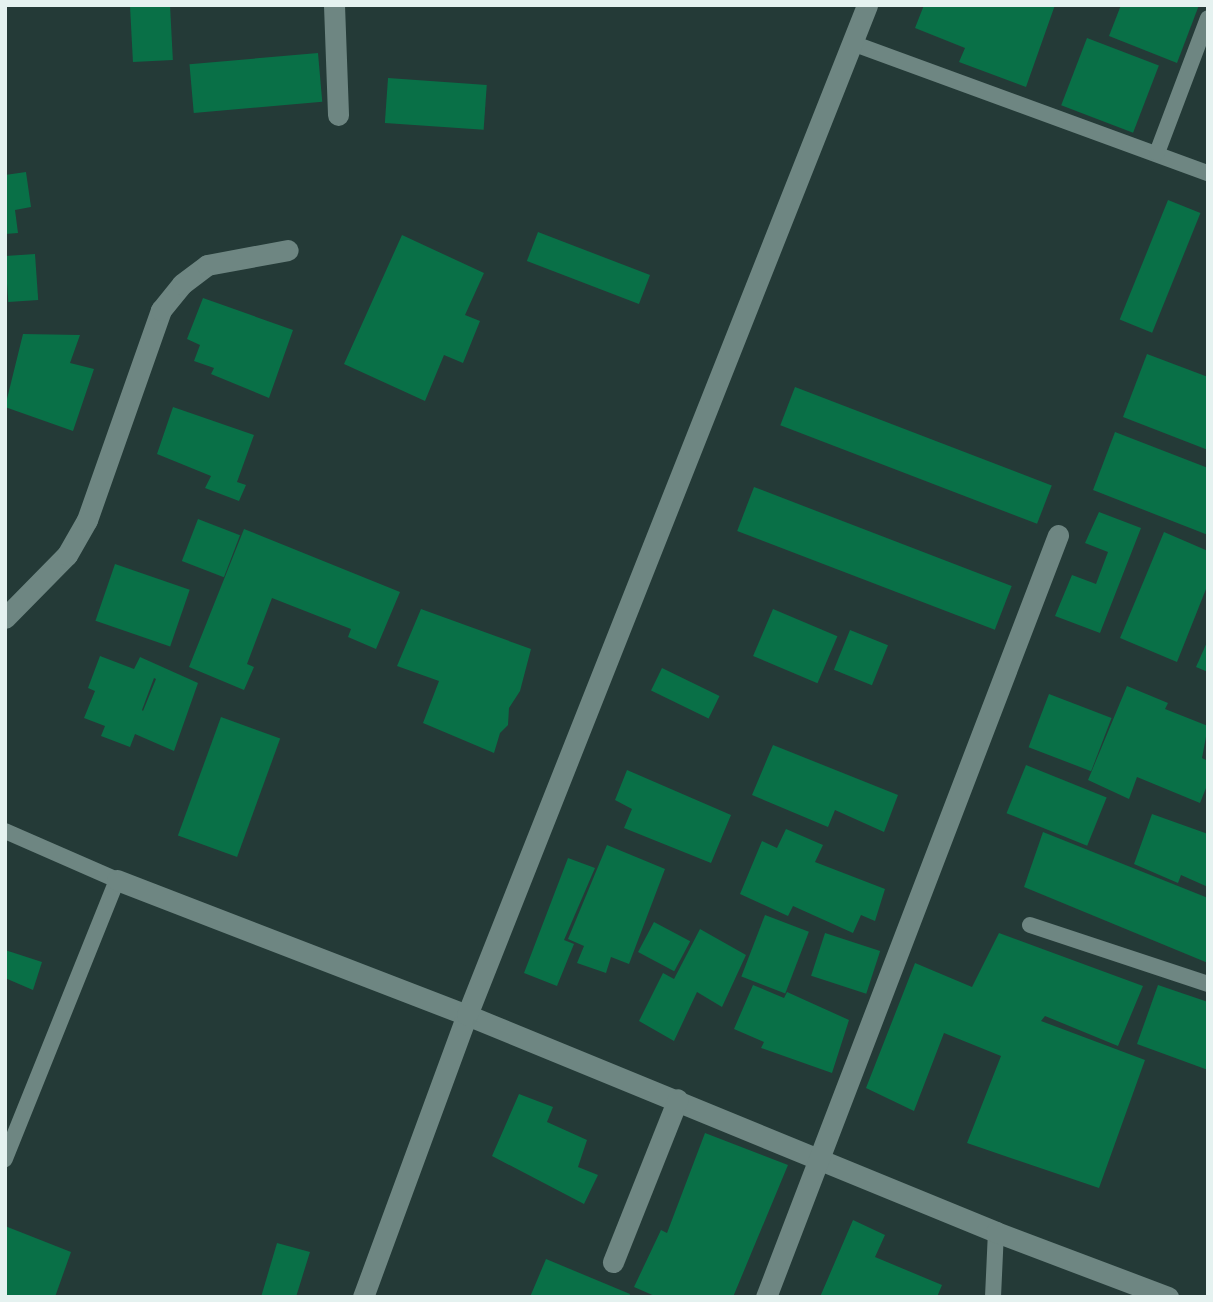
<!DOCTYPE html>
<style>
body{margin:0}
#map{position:relative;width:1213px;height:1302px;overflow:hidden;background:#243a37;font-family:"Titillium Web",sans-serif}
div>[style]{position:absolute}
.building>*{inset:0;background:#097047;transform-origin:0 0}
.lane>*{height:16px;margin:-8px;padding:0 8px;transform-origin:8px;border-radius:8px;background:#6e8682}
.street>*{height:21px;margin:-10.5px;padding:0 10.5px;transform-origin:10.5px;border-radius:10.5px;background:#6e8682}
span{translate:-50% -50%;white-space:nowrap;text-align:center;line-height:1.15;-webkit-text-stroke:5px #243a37;paint-order:stroke}
.frame{position:absolute;inset:0;border:7px solid #e5f2f0;pointer-events:none}
</style>
<div id="map">
<div class="building">
<i style="left:170px;top:5px;width:55px;height:40px;rotate:87deg"></i>
<i style="clip-path:polygon(924px 5px,1055px 5px,1026px 87px,959px 62px,965px 48px,915px 28px)"></i>
<i style="clip-path:polygon(1121px 5px,1199px 5px,1177px 63px,1109px 36px)"></i>
<i style="left:1087px;top:38px;width:77px;height:72px;rotate:21deg"></i>
<i style="left:318px;top:53px;width:49px;height:129px;rotate:85deg"></i>
<i style="left:388px;top:78px;width:99px;height:45px;rotate:4deg"></i>
<i style="clip-path:polygon(26px 172px,31px 207px,15px 210px,18px 233px,5px 234px,5px 175px)"></i>
<i style="left:1168px;top:200px;width:35px;height:129px;rotate:22deg"></i>
<i style="left:538px;top:232px;width:120px;height:31px;rotate:21deg"></i>
<i style="clip-path:polygon(402px 235px,484px 273px,465px 315px,480px 321px,463px 363px,444px 355px,425px 401px,344px 364px)"></i>
<i style="left:35px;top:254px;width:46px;height:30px;rotate:86deg"></i>
<i style="clip-path:polygon(203px 298px,293px 330px,269px 398px,211px 374px,214px 368px,194px 361px,200px 345px,187px 339px)"></i>
<i style="clip-path:polygon(23px 334px,80px 335px,70px 363px,94px 369px,73px 431px,5px 407px)"></i>
<i style="clip-path:polygon(1147px 354px,1208px 377px,1208px 450px,1123px 417px)"></i>
<i style="left:795px;top:387px;width:275px;height:41px;rotate:21deg"></i>
<i style="clip-path:polygon(173px 407px,254px 435px,237px 482px,246px 485px,239px 501px,205px 488px,211px 476px,157px 454px)"></i>
<i style="clip-path:polygon(1115px 432px,1208px 468px,1208px 535px,1093px 490px)"></i>
<i style="left:754px;top:487px;width:276px;height:47px;rotate:21deg"></i>
<i style="clip-path:polygon(1099px 512px,1141px 528px,1100px 633px,1055px 616px,1072px 575px,1096px 584px,1108px 552px,1085px 543px)"></i>
<i style="left:198px;top:519px;width:45px;height:45px;rotate:21deg"></i>
<i style="clip-path:polygon(244px 529px,400px 592px,376px 649px,348px 637px,351px 629px,272px 598px,247px 664px,254px 667px,244px 690px,189px 667px)"></i>
<i style="clip-path:polygon(1164px 532px,1208px 551px,1208px 584px,1177px 662px,1120px 638px)"></i>
<i style="left:115px;top:564px;width:79px;height:60px;rotate:19deg"></i>
<i style="clip-path:polygon(421px 609px,531px 649px,520px 691px,509px 708px,508px 725px,500px 733px,494px 753px,423px 723px,439px 681px,397px 666px)"></i>
<i style="left:773px;top:609px;width:70px;height:51px;rotate:23deg"></i>
<i style="left:850px;top:630px;width:41px;height:43px;rotate:22deg"></i>
<i style="clip-path:polygon(1208px 640px,1208px 672px,1196px 667px)"></i>
<i style="clip-path:polygon(evenodd,100px 656px,134px 669px,140px 657px,198px 683px,174px 751px,135px 734px,130px 747px,101px 736px,105px 726px,84px 718px,95px 691px,88px 688px,100px 656px,154px 678px,156px 679px,143px 711px,142px 710px,154px 678px)"></i>
<i style="left:662px;top:668px;width:64px;height:25px;rotate:26deg"></i>
<i style="clip-path:polygon(1127px 686px,1168px 703px,1165px 709px,1208px 726px,1202px 758px,1208px 761px,1208px 783px,1200px 803px,1137px 777px,1129px 799px,1088px 780px)"></i>
<i style="left:1049px;top:694px;width:67px;height:57px;rotate:21deg"></i>
<i style="left:221px;top:717px;width:63px;height:126px;rotate:20deg"></i>
<i style="clip-path:polygon(773px 745px,898px 795px,884px 832px,835px 810px,828px 827px,752px 795px)"></i>
<i style="left:1026px;top:765px;width:87px;height:52px;rotate:22deg"></i>
<i style="clip-path:polygon(627px 770px,731px 815px,711px 863px,624px 828px,632px 809px,615px 800px)"></i>
<i style="clip-path:polygon(1152px 814px,1208px 834px,1208px 887px,1181px 875px,1178px 883px,1134px 864px)"></i>
<i style="clip-path:polygon(786px 829px,823px 845px,815px 862px,885px 889px,875px 921px,861px 915px,853px 933px,793px 906px,788px 916px,740px 894px,762px 841px,777px 848px)"></i>
<i style="clip-path:polygon(1043px 832px,1208px 898px,1208px 963px,1024px 887px)"></i>
<i style="clip-path:polygon(607px 845px,665px 869px,629px 964px,611px 957px,606px 973px,577px 963px,584px 946px,568px 939px)"></i>
<i style="clip-path:polygon(568px 858px,595px 868px,564px 940px,574px 944px,557px 986px,524px 973px)"></i>
<i style="left:765px;top:915px;width:47px;height:66px;rotate:21deg"></i>
<i style="left:654px;top:922px;width:41px;height:34px;rotate:28deg"></i>
<i style="clip-path:polygon(700px 929px,746px 955px,722px 1007px,697px 992px,674px 1041px,639px 1021px,663px 973px,674px 979px)"></i>
<i style="left:825px;top:933px;width:58px;height:45px;rotate:18deg"></i>
<i style="clip-path:polygon(999px 933px,1143px 986px,1118px 1046px,1045px 1016px,1041px 1021px,1145px 1060px,1099px 1188px,967px 1143px,1001px 1056px,944px 1033px,914px 1111px,866px 1088px,915px 963px,972px 987px)"></i>
<i style="clip-path:polygon(5px 950px,42px 962px,33px 990px,5px 978px)"></i>
<i style="clip-path:polygon(753px 985px,784px 998px,787px 992px,849px 1020px,832px 1073px,761px 1048px,764px 1042px,734px 1029px)"></i>
<i style="clip-path:polygon(1158px 985px,1208px 1002px,1208px 1070px,1137px 1044px)"></i>
<i style="clip-path:polygon(519px 1094px,553px 1107px,547px 1122px,587px 1140px,578px 1167px,598px 1175px,584px 1204px,492px 1156px)"></i>
<i style="clip-path:polygon(705px 1133px,788px 1165px,733px 1297px,657px 1297px,634px 1287px,661px 1230px,667px 1233px)"></i>
<i style="clip-path:polygon(853px 1220px,885px 1235px,875px 1257px,942px 1285px,937px 1297px,820px 1297px)"></i>
<i style="clip-path:polygon(5px 1226px,71px 1252px,55px 1297px,5px 1297px)"></i>
<i style="clip-path:polygon(277px 1243px,310px 1252px,296px 1297px,261px 1297px)"></i>
<i style="clip-path:polygon(546px 1259px,630px 1294px,629px 1297px,530px 1297px)"></i>
</div>
<div class="lane">
<i style="left:852px;top:43px;width:379px;rotate:20.1deg"></i>
<i style="left:1157px;top:153px;width:144px;rotate:-69.3deg"></i>
<i style="left:5px;top:831px;width:122px;rotate:23.6deg"></i>
<i style="left:117px;top:880px;width:301px;rotate:111.9deg"></i>
<i style="left:1030px;top:925px;width:188px;rotate:18.3deg"></i>
<i style="left:993px;top:1297px;width:65px;rotate:-87.4deg"></i>
</div>
<div class="street">
<i style="left:334px;top:5px;width:110px;rotate:87.9deg"></i>
<i style="left:5px;top:618px;width:88px;rotate:-45.5deg"></i>
<i style="left:67px;top:555px;width:40px;rotate:-60.3deg"></i>
<i style="left:87px;top:520px;width:223px;rotate:-70.6deg"></i>
<i style="left:161px;top:310px;width:33px;rotate:-51deg"></i>
<i style="left:182px;top:284px;width:31px;rotate:-37deg"></i>
<i style="left:207px;top:265px;width:82px;rotate:-10.5deg"></i>
<i style="left:117px;top:880px;width:375px;rotate:21.1deg"></i>
<i style="left:467px;top:1015px;width:572px;rotate:22.3deg"></i>
<i style="left:996px;top:1232px;width:184px;rotate:20.7deg"></i>
<i style="left:613px;top:1262px;width:175px;rotate:-68.3deg"></i>
<i style="left:363px;top:1297px;width:301px;rotate:-69.8deg"></i>
<i style="left:467px;top:1015px;width:1086px;rotate:-68.39deg"></i>
<i style="left:766px;top:1297px;width:816px;rotate:-69.03deg"></i>
</div>
<div class="frame"></div>
</div>
